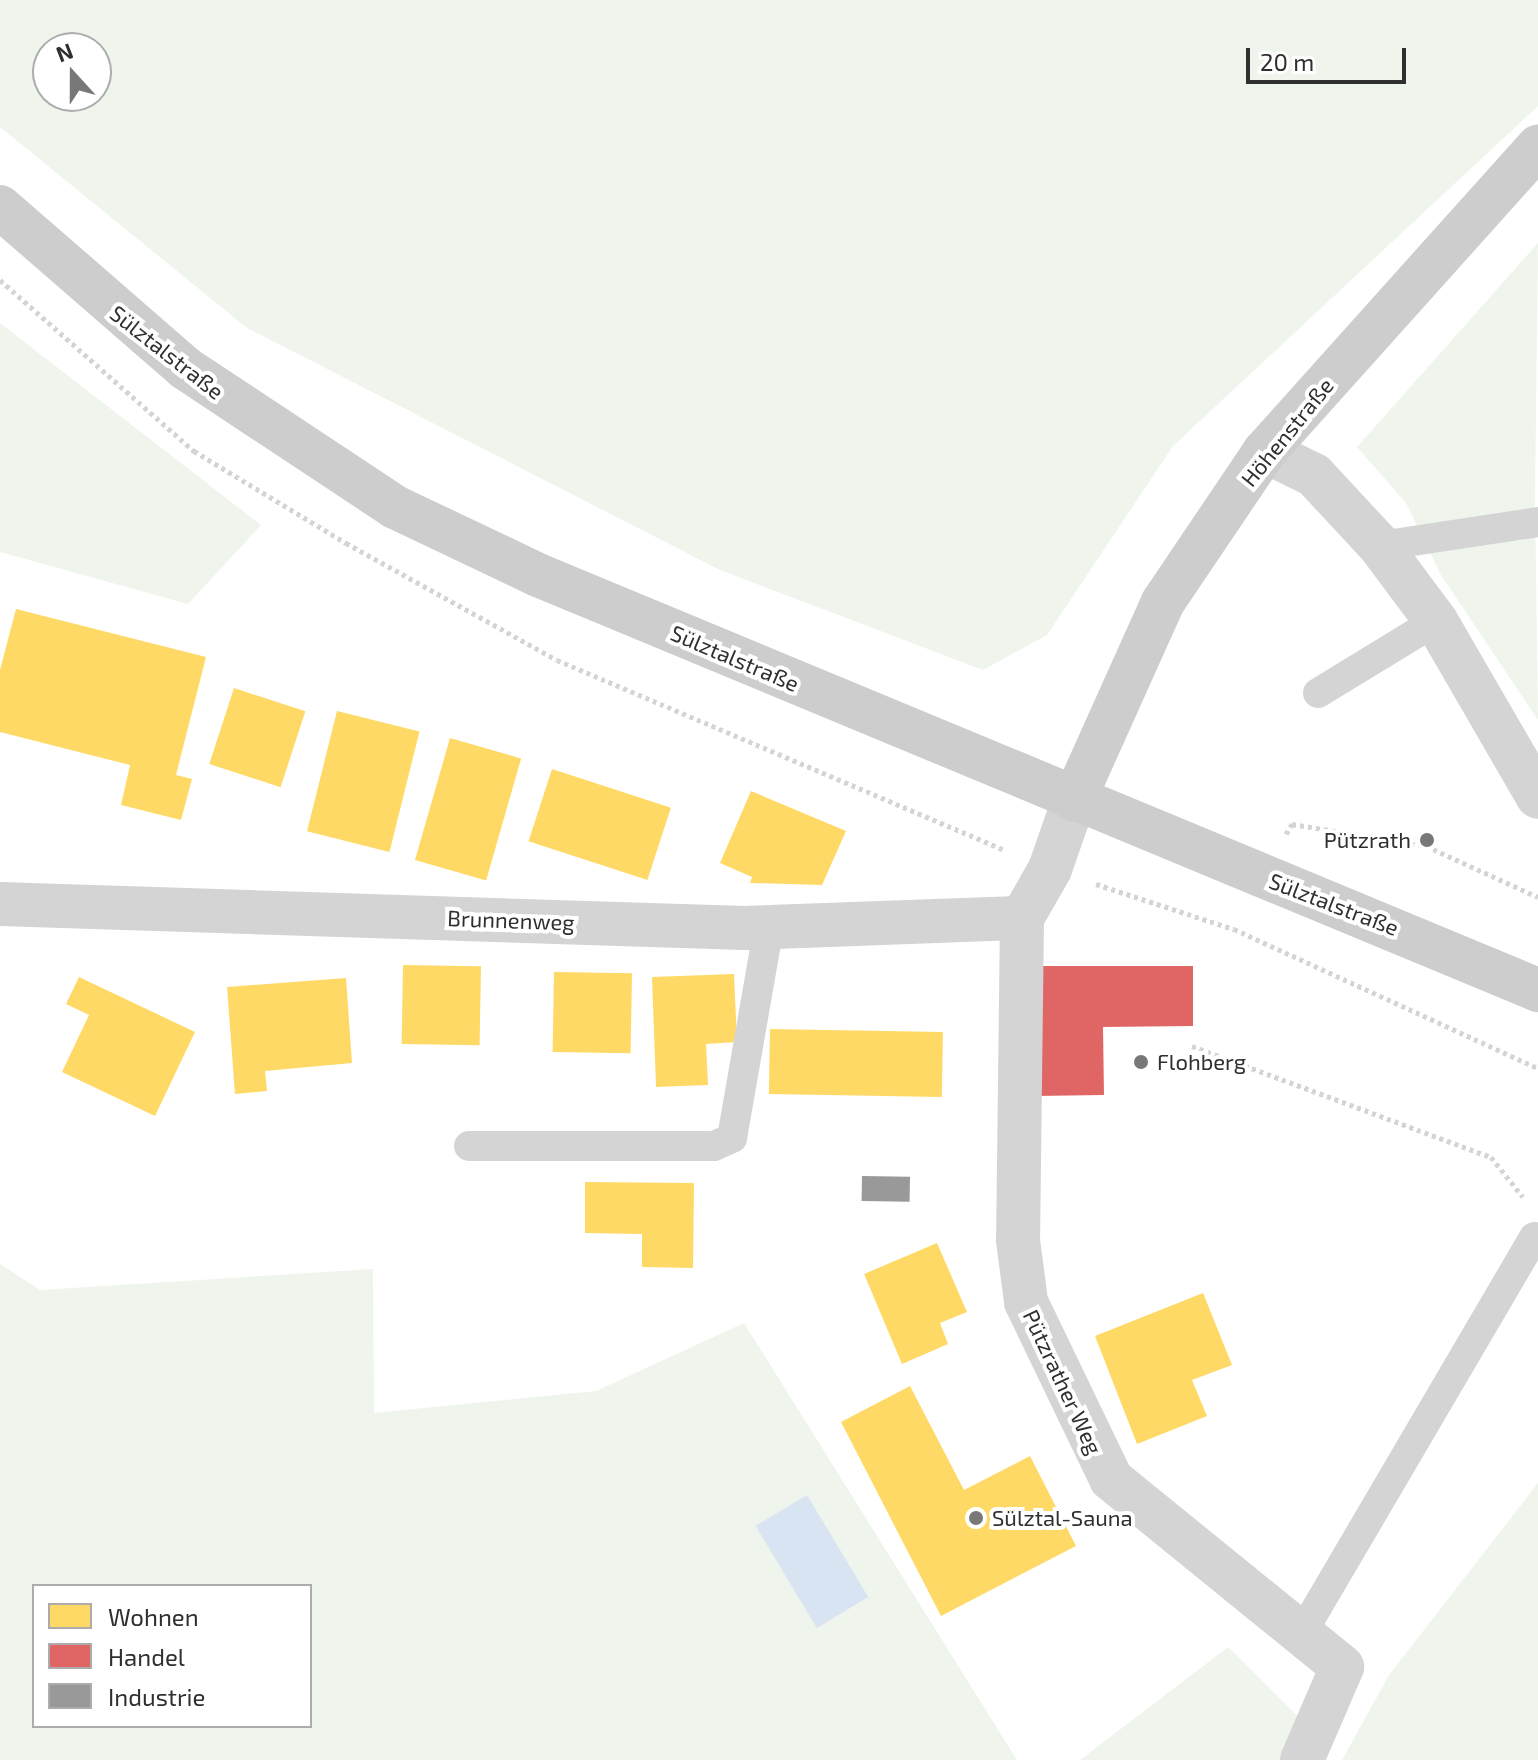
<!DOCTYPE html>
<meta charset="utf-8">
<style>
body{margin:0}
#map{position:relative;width:1538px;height:1760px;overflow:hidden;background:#fff;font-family:"Exo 2",sans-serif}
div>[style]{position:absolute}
.green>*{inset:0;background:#eff5ec}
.water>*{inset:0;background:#d9e4f2;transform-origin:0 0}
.homes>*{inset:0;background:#ffd966;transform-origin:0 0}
.shops>*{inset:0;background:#e06666}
.industry>*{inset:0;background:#999;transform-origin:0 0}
.path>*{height:5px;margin-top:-2.5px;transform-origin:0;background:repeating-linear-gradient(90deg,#d4d4d4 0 4px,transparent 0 8px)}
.lane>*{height:30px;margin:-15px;padding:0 15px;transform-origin:15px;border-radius:15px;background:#d4d4d4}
.street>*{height:44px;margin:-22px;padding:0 22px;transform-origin:22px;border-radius:22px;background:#d4d4d4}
.secondary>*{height:44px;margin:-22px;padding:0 22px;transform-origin:22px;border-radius:22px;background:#cdcdcd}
.dots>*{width:22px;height:22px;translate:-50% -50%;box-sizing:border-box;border:4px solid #fff;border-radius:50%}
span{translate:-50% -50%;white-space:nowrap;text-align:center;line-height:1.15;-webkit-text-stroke:8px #fff;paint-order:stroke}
.street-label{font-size:22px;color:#2f2f2f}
.poi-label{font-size:22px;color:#2f2f2f}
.right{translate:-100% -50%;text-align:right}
.left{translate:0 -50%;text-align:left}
.legend{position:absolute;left:32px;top:1584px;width:280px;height:144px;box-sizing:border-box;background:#fff;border:2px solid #acacac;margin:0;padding:10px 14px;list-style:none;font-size:24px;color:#2f2f2f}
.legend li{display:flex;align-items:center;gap:16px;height:40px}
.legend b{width:40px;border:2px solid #acacac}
.north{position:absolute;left:32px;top:32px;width:80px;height:80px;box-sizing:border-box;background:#fff;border:2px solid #acacac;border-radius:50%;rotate:339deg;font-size:22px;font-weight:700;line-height:32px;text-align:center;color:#2f2f2f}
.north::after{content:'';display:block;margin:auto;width:28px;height:36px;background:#787878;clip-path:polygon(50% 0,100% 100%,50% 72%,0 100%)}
.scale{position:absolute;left:1246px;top:48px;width:160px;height:36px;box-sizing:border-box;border:4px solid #2f2f2f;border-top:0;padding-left:10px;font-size:24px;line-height:28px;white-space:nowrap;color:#2f2f2f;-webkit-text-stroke:6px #fff;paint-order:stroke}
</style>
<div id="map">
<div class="green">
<i style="clip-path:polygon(evenodd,0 0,1538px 0,1538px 106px,1173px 446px,1047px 635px,983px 670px,720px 570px,247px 328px,0 127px,0 0,48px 48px,96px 48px,96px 96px,48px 96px,48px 48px)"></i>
<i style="clip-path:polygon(1538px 243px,1535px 498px,1538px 720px,1441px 575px,1406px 503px,1357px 447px)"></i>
<i style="clip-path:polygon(0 323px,261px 525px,188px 604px,0 552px)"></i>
<i style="clip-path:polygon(evenodd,0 1264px,40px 1290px,373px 1269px,374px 1413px,596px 1391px,744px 1323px,1017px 1760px,0 1760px,0 1264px,34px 1586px,310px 1586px,310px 1726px,34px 1726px,34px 1586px)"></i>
<i style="clip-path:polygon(1538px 1483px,1538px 1760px,1342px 1760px,1389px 1675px)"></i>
<i style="clip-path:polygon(1228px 1647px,1308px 1727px,1295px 1760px,1080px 1760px)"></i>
</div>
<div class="water">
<i style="left:807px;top:1495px;width:119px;height:60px;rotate:59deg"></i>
</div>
<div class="homes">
<i style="clip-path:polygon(16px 609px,206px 657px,176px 775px,192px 779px,181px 820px,121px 805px,130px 765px,0 732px,0 670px)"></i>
<i style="left:234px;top:688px;width:75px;height:80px;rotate:18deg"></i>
<i style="left:337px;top:711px;width:85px;height:124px;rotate:14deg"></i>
<i style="left:450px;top:738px;width:74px;height:127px;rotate:16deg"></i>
<i style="left:552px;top:769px;width:125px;height:76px;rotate:18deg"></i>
<i style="clip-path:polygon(751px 791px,846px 831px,822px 885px,750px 883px,752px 877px,720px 863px)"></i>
<i style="left:403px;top:965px;width:78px;height:79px;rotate:1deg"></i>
<i style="left:554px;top:972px;width:78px;height:80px;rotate:1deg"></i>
<i style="clip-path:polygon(734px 974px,737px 1042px,706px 1044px,708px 1085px,656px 1087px,652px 977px)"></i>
<i style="clip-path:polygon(79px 977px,195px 1032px,155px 1116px,62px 1072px,89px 1015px,66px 1004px)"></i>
<i style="clip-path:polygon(346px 978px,352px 1063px,265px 1071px,267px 1091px,235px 1094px,227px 987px)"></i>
<i style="left:770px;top:1029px;width:173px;height:65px;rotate:1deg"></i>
<i style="clip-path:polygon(585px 1182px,694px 1183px,693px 1268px,642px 1267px,642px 1234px,585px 1233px)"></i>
<i style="clip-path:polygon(937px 1243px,967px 1312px,940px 1323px,948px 1344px,902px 1364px,864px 1274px)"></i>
<i style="clip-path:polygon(1203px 1293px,1232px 1365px,1192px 1380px,1207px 1416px,1137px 1444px,1095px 1336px)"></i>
<i style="clip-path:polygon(910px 1386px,964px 1490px,1030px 1456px,1076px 1546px,941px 1616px,841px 1422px)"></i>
</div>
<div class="shops">
<i style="clip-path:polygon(1034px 966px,1193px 966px,1193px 1026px,1103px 1027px,1104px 1095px,1034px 1096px)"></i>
</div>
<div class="industry">
<i style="left:862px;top:1176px;width:48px;height:25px;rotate:1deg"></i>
</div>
<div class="path">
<i style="left:0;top:280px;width:259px;rotate:41.4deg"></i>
<i style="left:194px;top:451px;width:178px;rotate:31.2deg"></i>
<i style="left:346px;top:543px;width:241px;rotate:29deg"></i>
<i style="left:557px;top:660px;width:486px;rotate:23deg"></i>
<i style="left:1286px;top:834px;width:12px;rotate:-59deg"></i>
<i style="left:1292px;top:824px;width:136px;rotate:9.3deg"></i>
<i style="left:1426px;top:846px;width:123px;rotate:24.5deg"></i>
<i style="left:1096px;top:884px;width:145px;rotate:18.1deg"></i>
<i style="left:1234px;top:929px;width:334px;rotate:24.6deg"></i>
<i style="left:1192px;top:1046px;width:319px;rotate:20.4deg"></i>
<i style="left:1491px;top:1157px;width:51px;rotate:51.3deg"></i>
</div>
<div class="lane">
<i style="left:1380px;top:546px;width:160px;rotate:-8.6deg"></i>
<i style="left:1318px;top:693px;width:138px;rotate:-31.4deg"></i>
<i style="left:469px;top:1146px;width:245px"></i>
<i style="left:714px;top:1146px;width:20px;rotate:-24deg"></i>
<i style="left:732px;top:1138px;width:215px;rotate:-80.1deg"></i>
<i style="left:1299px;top:1638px;width:465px;rotate:-59.6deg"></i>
</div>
<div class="street">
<i style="left:1265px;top:451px;width:55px;rotate:26.1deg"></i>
<i style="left:1314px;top:475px;width:97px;rotate:47.1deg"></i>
<i style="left:1380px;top:546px;width:94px;rotate:53.3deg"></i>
<i style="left:1436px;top:621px;width:203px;rotate:59.9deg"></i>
<i style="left:1074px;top:800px;width:73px;rotate:109.2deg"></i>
<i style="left:1050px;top:869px;width:56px;rotate:119.7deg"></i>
<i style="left:1022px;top:918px;width:322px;rotate:90.7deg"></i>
<i style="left:1018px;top:1240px;width:63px;rotate:82.6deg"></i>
<i style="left:1026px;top:1302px;width:196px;rotate:64.3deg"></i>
<i style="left:1111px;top:1479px;width:298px;rotate:39.1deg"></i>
<i style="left:1342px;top:1667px;width:101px;rotate:113.3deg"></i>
<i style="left:0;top:904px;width:745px;rotate:1.85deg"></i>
<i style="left:745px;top:928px;width:277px;rotate:-2.1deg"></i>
</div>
<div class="secondary">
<i style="left:0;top:207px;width:245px;rotate:41deg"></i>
<i style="left:185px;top:368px;width:252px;rotate:33.5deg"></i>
<i style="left:395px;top:507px;width:158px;rotate:25.4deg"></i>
<i style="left:538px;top:575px;width:1083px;rotate:22.54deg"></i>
<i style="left:1074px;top:800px;width:217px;rotate:-65.8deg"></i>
<i style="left:1163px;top:602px;width:182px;rotate:-56deg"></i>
<i style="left:1265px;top:451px;width:409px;rotate:-48.1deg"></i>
</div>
<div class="dots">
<i style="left:1427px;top:840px;background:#787878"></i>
<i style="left:1141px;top:1062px;background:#787878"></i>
<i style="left:976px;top:1518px;background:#787878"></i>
</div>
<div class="street-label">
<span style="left:167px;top:352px;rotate:38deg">Sülztalstraße</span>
<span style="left:1287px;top:432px;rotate:-51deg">Höhenstraße</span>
<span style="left:735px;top:658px;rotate:23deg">Sülztalstraße</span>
<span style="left:1334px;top:904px;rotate:21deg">Sülztalstraße</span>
<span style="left:511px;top:920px;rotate:2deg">Brunnenweg</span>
<span style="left:1063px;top:1382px;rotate:65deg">Pützrather Weg</span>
</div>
<div class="poi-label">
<span class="right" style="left:1411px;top:840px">Pützrath</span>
<span class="left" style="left:1157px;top:1062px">Flohberg</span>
<span class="left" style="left:992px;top:1518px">Sülztal-Sauna</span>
</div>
<ul class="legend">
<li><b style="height:22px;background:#ffd966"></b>Wohnen</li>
<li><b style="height:22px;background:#e06666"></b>Handel</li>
<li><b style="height:22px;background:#999"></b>Industrie</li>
</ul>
<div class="north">N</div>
<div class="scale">20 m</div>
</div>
